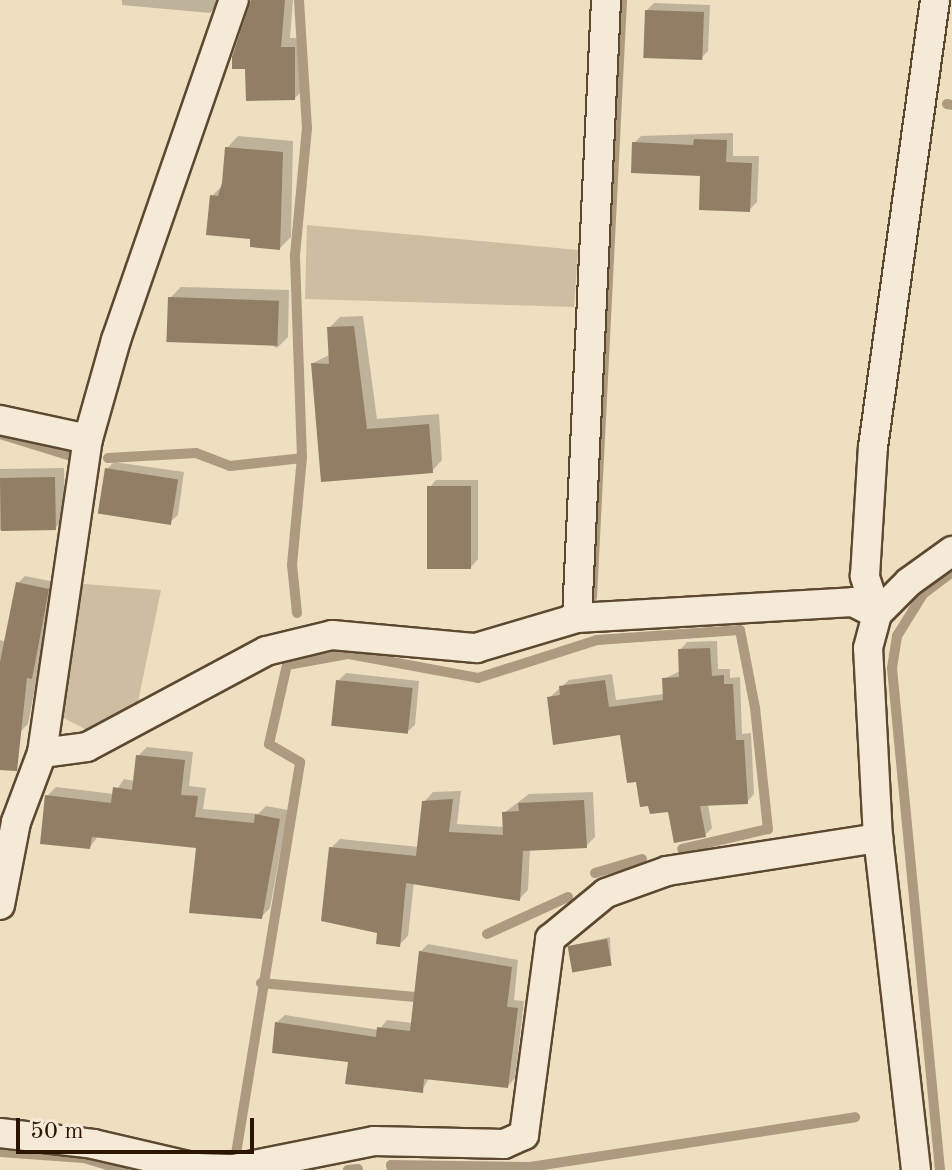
<!DOCTYPE html>
<style>
body{margin:0}
#map{position:relative;width:952px;height:1170px;overflow:hidden;background:#efdfc1;font-family:"Old Standard TT",serif}
div>[style]{position:absolute}
.green>*{inset:0;background:#cebda0}
.shadow>*{inset:0;background:#0003}
.stream>*{height:10px;margin:-5px;padding:0 5px;transform-origin:5px;border-radius:5px;background:#ad9a7f}
.building>*{inset:0;background:#917e64;transform-origin:0 0}
.roads{filter:drop-shadow(2px 0 #5d4830) drop-shadow(-2px 0 #5d4830) drop-shadow(0 2px #5d4830) drop-shadow(0 -2px #5d4830)}
.street>*{height:28px;margin:-14px;padding:0 14px;transform-origin:14px;border-radius:14px;background:#f5ead7}
span{translate:-50% -50%;white-space:nowrap;text-align:center;line-height:1.15;-webkit-text-stroke:8px #f5ead7;paint-order:stroke}
.scale{position:absolute;left:16px;top:1118px;width:238px;height:36px;box-sizing:border-box;border:4px solid #2c1500;border-top:0;padding-left:10px;font-size:24px;line-height:28px;white-space:nowrap;color:#2c1500;-webkit-text-stroke:6px #f5ead7;paint-order:stroke}
</style>
<div id="map">
<div class="green">
<i style="clip-path:polygon(307px 225px,578px 250px,574px 307px,305px 299px)"></i>
<i style="clip-path:polygon(72px 583px,161px 590px,138px 702px,87px 730px,54px 713px)"></i>
</div>
<div class="shadow">
<i style="clip-path:polygon(122px 0,221px 0,210px 13px,122px 5px)"></i>
<i style="clip-path:polygon(251px 0,293px 0,290px 38px,304px 38px,304px 89px,295px 98px)"></i>
<i style="clip-path:polygon(654px 3px,710px 5px,708px 51px,701px 58px,647px 10px)"></i>
<i style="clip-path:polygon(733px 133px,733px 156px,759px 156px,757px 202px,749px 210px,702px 174px,634px 143px,641px 136px)"></i>
<i style="clip-path:polygon(238px 136px,293px 141px,291px 237px,280px 248px,212px 196px,224px 184px,227px 148px)"></i>
<i style="clip-path:polygon(181px 287px,289px 290px,288px 337px,277px 348px,170px 298px)"></i>
<i style="clip-path:polygon(363px 316px,377px 419px,439px 414px,442px 460px,432px 471px,323px 480px,313px 363px,331px 354px,329px 328px,340px 317px)"></i>
<i style="clip-path:polygon(114px 462px,184px 472px,178px 515px,170px 522px,107px 469px)"></i>
<i style="clip-path:polygon(64px 468px,65px 519px,55px 528px,0 530px,0 469px)"></i>
<i style="clip-path:polygon(436px 480px,478px 480px,478px 559px,471px 567px,429px 488px)"></i>
<i style="clip-path:polygon(25px 576px,55px 582px,28px 724px,21px 731px,0 729px,0 640px,6px 642px,18px 583px)"></i>
<i style="clip-path:polygon(717px 641px,718px 669px,730px 669px,730px 678px,740px 677px,742px 734px,751px 733px,754px 794px,747px 802px,708px 804px,712px 828px,705px 835px,638px 780px,622px 733px,549px 698px,569px 680px,612px 674px,616px 700px,664px 694px,664px 679px,680px 671px,680px 650px,687px 642px)"></i>
<i style="clip-path:polygon(346px 673px,419px 681px,415px 725px,407px 732px,338px 681px)"></i>
<i style="clip-path:polygon(147px 747px,193px 752px,189px 786px,206px 788px,203px 809px,258px 814px,266px 806px,288px 810px,270px 908px,261px 917px,198px 846px,99px 835px,90px 847px,47px 796px,56px 787px,114px 794px,124px 779px,135px 781px,138px 756px)"></i>
<i style="clip-path:polygon(461px 791px,457px 824px,505px 827px,504px 813px,529px 794px,593px 792px,595px 837px,586px 846px,530px 849px,528px 890px,519px 899px,414px 882px,408px 936px,399px 945px,379px 931px,331px 848px,340px 839px,419px 847px,424px 802px,433px 792px)"></i>
<i style="clip-path:polygon(610px 937px,611px 965px,571px 948px,574px 945px)"></i>
<i style="clip-path:polygon(428px 944px,518px 960px,514px 1000px,524px 1001px,515px 1078px,508px 1086px,430px 1077px,422px 1090px,277px 1022px,285px 1015px,379px 1030px,387px 1020px,413px 1023px,420px 952px)"></i>
</div>
<div class="stream">
<i style="left:947px;top:104px;width:5px;rotate:11deg"></i>
<i style="left:0;top:434px;width:71px;rotate:17.2deg"></i>
<i style="left:108px;top:458px;width:88px;rotate:-3.3deg"></i>
<i style="left:196px;top:453px;width:36px;rotate:21deg"></i>
<i style="left:230px;top:466px;width:72px;rotate:-6.3deg"></i>
<i style="left:592px;top:597px;width:598px;rotate:-87.12deg"></i>
<i style="left:297px;top:613px;width:48px;rotate:-95.9deg"></i>
<i style="left:292px;top:565px;width:107px;rotate:-84.7deg"></i>
<i style="left:302px;top:458px;width:203px;rotate:-92deg"></i>
<i style="left:295px;top:255px;width:128px;rotate:-84.6deg"></i>
<i style="left:307px;top:128px;width:128px;rotate:-93.6deg"></i>
<i style="left:595px;top:873px;width:49px;rotate:-16.6deg"></i>
<i style="left:487px;top:934px;width:89px;rotate:-24.6deg"></i>
<i style="left:261px;top:983px;width:166px;rotate:5.2deg"></i>
<i style="left:0;top:1152px;width:84px;rotate:4.1deg"></i>
<i style="left:84px;top:1158px;width:42px;rotate:16.7deg"></i>
<i style="left:234px;top:1166px;width:409px;rotate:-80.7deg"></i>
<i style="left:300px;top:762px;width:36px;rotate:-150deg"></i>
<i style="left:269px;top:744px;width:81px;rotate:-77.2deg"></i>
<i style="left:287px;top:665px;width:63px;rotate:-10.1deg"></i>
<i style="left:349px;top:654px;width:131px;rotate:10.5deg"></i>
<i style="left:478px;top:678px;width:125px;rotate:-17.7deg"></i>
<i style="left:597px;top:640px;width:143px;rotate:-4deg"></i>
<i style="left:740px;top:630px;width:79px;rotate:79.1deg"></i>
<i style="left:755px;top:708px;width:122px;rotate:83.9deg"></i>
<i style="left:768px;top:829px;width:88px;rotate:166.9deg"></i>
<i style="left:348px;top:1170px;width:10px;rotate:-6deg"></i>
<i style="left:392px;top:1170px;width:5px;rotate:-101deg"></i>
<i style="left:391px;top:1165px;width:139px;rotate:0.8deg"></i>
<i style="left:530px;top:1167px;width:329px;rotate:-8.7deg"></i>
<i style="left:940px;top:1170px;width:504px;rotate:-95.46deg"></i>
<i style="left:892px;top:668px;width:32px;rotate:-81deg"></i>
<i style="left:897px;top:636px;width:49px;rotate:-58.2deg"></i>
<i style="left:923px;top:594px;width:36px;rotate:-37deg"></i>
</div>
<div class="building">
<i style="clip-path:polygon(251px 0,285px 0,281px 47px,295px 47px,295px 100px,246px 101px,245px 69px,232px 69px,232px 57px)"></i>
<i style="left:645px;top:10px;width:59px;height:48px;rotate:2deg"></i>
<i style="clip-path:polygon(694px 139px,727px 140px,726px 162px,752px 163px,750px 212px,699px 210px,700px 176px,631px 173px,632px 142px,693px 145px)"></i>
<i style="clip-path:polygon(225px 147px,283px 152px,280px 250px,250px 247px,250px 239px,206px 235px,210px 195px,218px 196px,222px 183px)"></i>
<i style="left:168px;top:297px;width:111px;height:45px;rotate:2deg"></i>
<i style="clip-path:polygon(354px 326px,367px 429px,429px 424px,433px 473px,321px 482px,311px 363px,329px 364px,327px 327px)"></i>
<i style="left:105px;top:468px;width:74px;height:46px;rotate:9deg"></i>
<i style="left:55px;top:477px;width:53px;height:55px;rotate:89deg"></i>
<i style="left:471px;top:486px;width:83px;height:44px;rotate:90deg"></i>
<i style="clip-path:polygon(16px 582px,49px 589px,32px 679px,27px 678px,17px 771px,0 770px,0 662px)"></i>
<i style="clip-path:polygon(710px 648px,712px 676px,724px 675px,724px 684px,733px 684px,736px 740px,744px 740px,748px 804px,700px 806px,706px 837px,674px 843px,668px 812px,650px 814px,648px 806px,640px 807px,636px 782px,627px 783px,620px 735px,553px 745px,547px 697px,560px 695px,559px 686px,605px 680px,609px 707px,663px 700px,662px 678px,679px 677px,678px 649px)"></i>
<i style="left:336px;top:680px;width:77px;height:46px;rotate:6deg"></i>
<i style="clip-path:polygon(136px 755px,185px 760px,181px 795px,198px 796px,195px 817px,254px 823px,255px 814px,280px 819px,262px 919px,189px 913px,196px 848px,92px 837px,90px 849px,40px 844px,45px 795px,111px 803px,113px 787px,132px 790px)"></i>
<i style="clip-path:polygon(453px 799px,449px 832px,503px 835px,502px 812px,519px 811px,518px 803px,584px 800px,587px 848px,523px 851px,520px 901px,406px 883px,400px 947px,376px 944px,377px 933px,321px 921px,329px 847px,416px 856px,422px 801px)"></i>
<i style="left:607px;top:939px;width:27px;height:40px;rotate:80deg"></i>
<i style="clip-path:polygon(419px 951px,512px 967px,507px 1007px,518px 1008px,508px 1088px,424px 1079px,423px 1093px,345px 1084px,348px 1062px,272px 1053px,275px 1022px,376px 1037px,377px 1027px,410px 1031px)"></i>
</div>
<div class="roads">
<div class="street">
<i style="left:0;top:420px;width:90px;rotate:12.2deg"></i>
<i style="left:877px;top:614px;width:40px;rotate:-108deg"></i>
<i style="left:865px;top:576px;width:129px;rotate:-86.5deg"></i>
<i style="left:873px;top:447px;width:451px;rotate:-82.1deg"></i>
<i style="left:577px;top:618px;width:619px;rotate:-87.31deg"></i>
<i style="left:42px;top:753px;width:317px;rotate:-81.7deg"></i>
<i style="left:88px;top:439px;width:103px;rotate:-74.2deg"></i>
<i style="left:116px;top:340px;width:360px;rotate:-70.9deg"></i>
<i style="left:0;top:905px;width:85px;rotate:-79.1deg"></i>
<i style="left:16px;top:822px;width:74px;rotate:-69.4deg"></i>
<i style="left:42px;top:753px;width:45px;rotate:-7.6deg"></i>
<i style="left:87px;top:747px;width:203px;rotate:-28.2deg"></i>
<i style="left:266px;top:651px;width:68px;rotate:-13.6deg"></i>
<i style="left:332px;top:635px;width:145px;rotate:5.2deg"></i>
<i style="left:476px;top:648px;width:105px;rotate:-16.5deg"></i>
<i style="left:577px;top:618px;width:276px;rotate:-3.3deg"></i>
<i style="left:853px;top:602px;width:27px;rotate:27deg"></i>
<i style="left:0;top:1133px;width:94px;rotate:6.7deg"></i>
<i style="left:93px;top:1144px;width:107px;rotate:13deg"></i>
<i style="left:197px;top:1168px;width:37px;rotate:2deg"></i>
<i style="left:234px;top:1169px;width:143px;rotate:-11.3deg"></i>
<i style="left:374px;top:1141px;width:130px;rotate:1.3deg"></i>
<i style="left:504px;top:1144px;width:22px;rotate:-24deg"></i>
<i style="left:524px;top:1135px;width:198px;rotate:-82.4deg"></i>
<i style="left:550px;top:939px;width:72px;rotate:-39.4deg"></i>
<i style="left:606px;top:893px;width:65px;rotate:-19.8deg"></i>
<i style="left:667px;top:871px;width:214px;rotate:-8.9deg"></i>
<i style="left:916px;top:1170px;width:334px;rotate:-96.5deg"></i>
<i style="left:878px;top:838px;width:190px;rotate:-93deg"></i>
<i style="left:868px;top:648px;width:35px;rotate:-75deg"></i>
<i style="left:877px;top:614px;width:45px;rotate:-45deg"></i>
<i style="left:909px;top:582px;width:53px;rotate:-35.8deg"></i>
</div>
</div>
<div class="scale">50 m</div>
</div>
